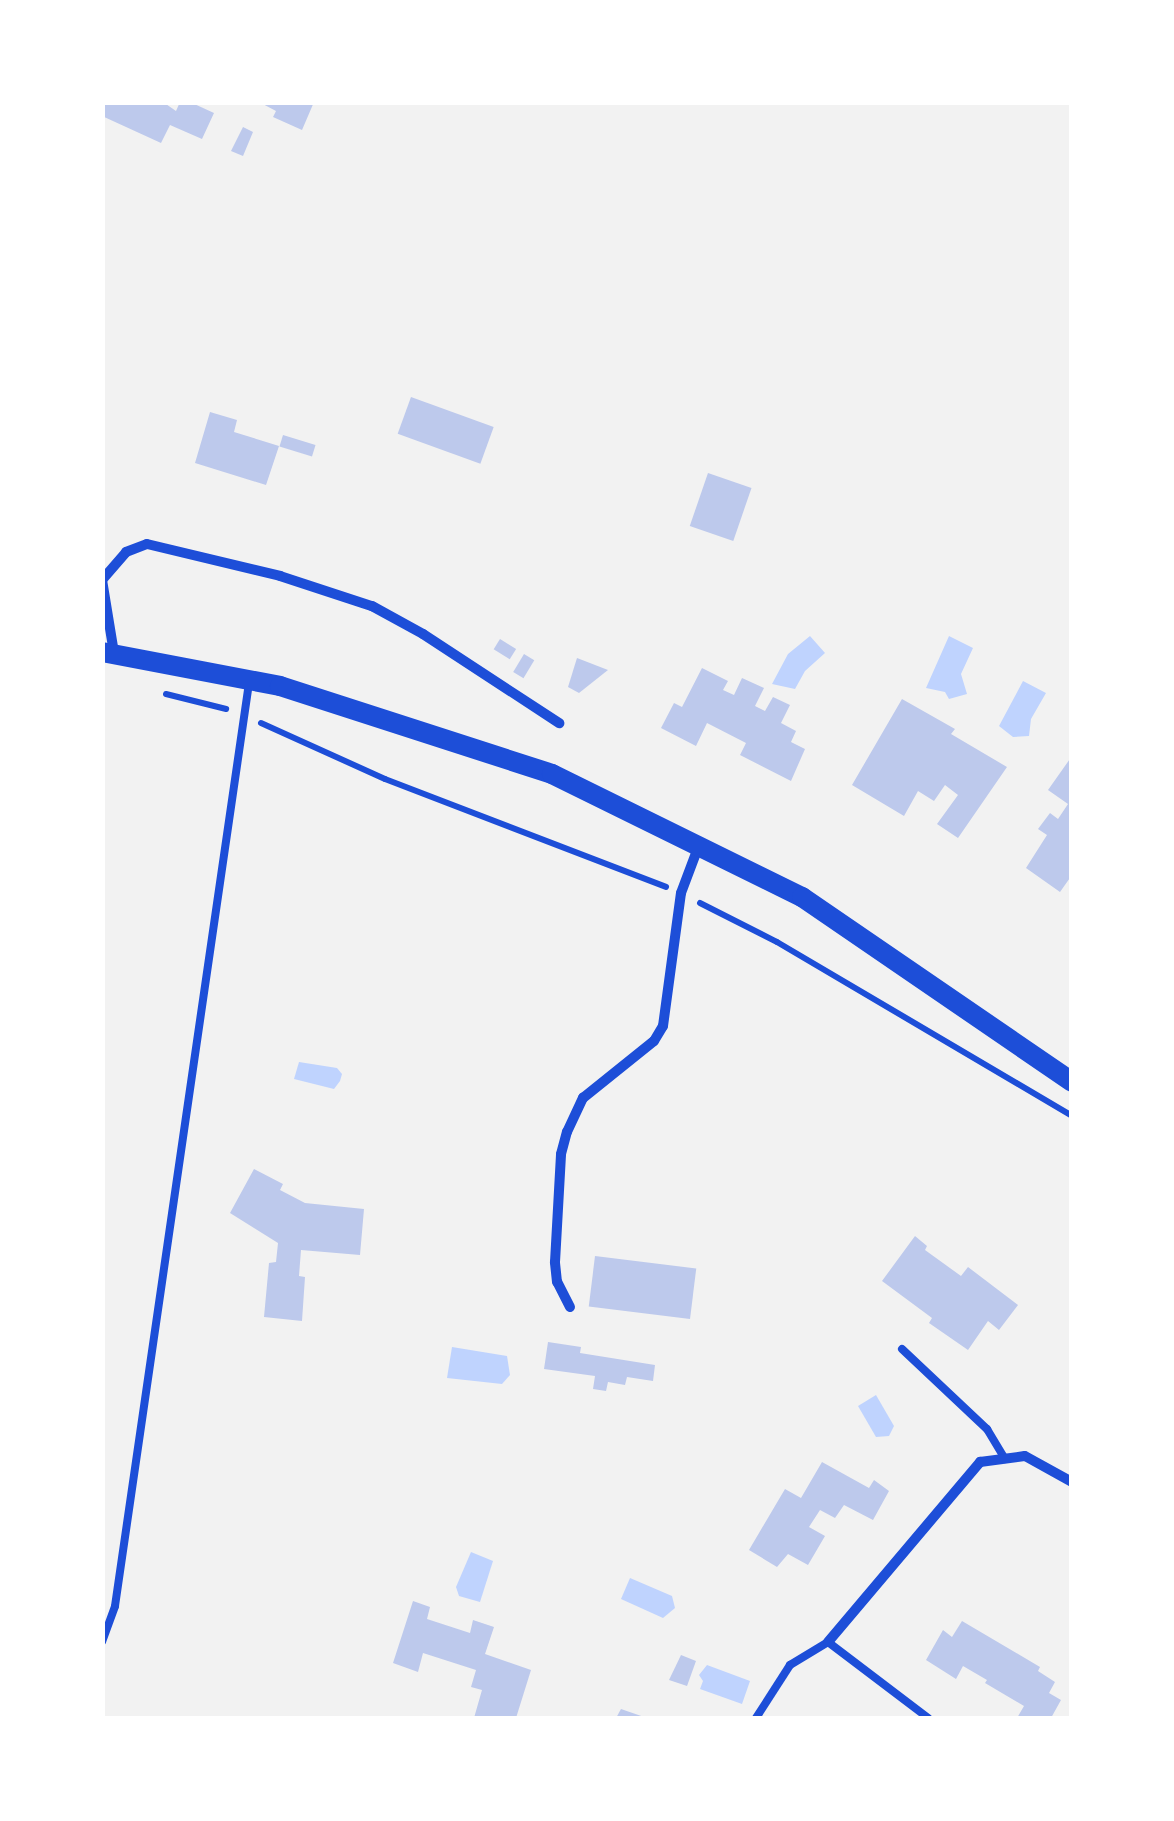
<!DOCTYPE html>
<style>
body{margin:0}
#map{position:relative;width:1174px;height:1821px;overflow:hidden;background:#f2f2f2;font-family:"Titillium Web",sans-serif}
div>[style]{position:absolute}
.water>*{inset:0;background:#bfd3fe}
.building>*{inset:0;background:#bdc9ec;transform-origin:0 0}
.path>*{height:6px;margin:-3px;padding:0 3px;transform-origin:3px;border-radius:3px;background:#1d4ed8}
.service>*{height:8px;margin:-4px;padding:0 4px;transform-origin:4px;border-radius:4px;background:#1d4ed8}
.minor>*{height:10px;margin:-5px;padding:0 5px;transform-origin:5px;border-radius:5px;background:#1d4ed8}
.secondary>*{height:20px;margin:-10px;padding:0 10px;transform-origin:10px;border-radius:10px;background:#1d4ed8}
span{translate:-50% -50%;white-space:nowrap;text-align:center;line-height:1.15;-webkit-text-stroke:10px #fff;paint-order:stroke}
.frame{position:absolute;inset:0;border:105px solid #fff;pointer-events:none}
</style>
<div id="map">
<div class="water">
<i style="clip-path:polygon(810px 636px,825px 653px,805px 671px,795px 689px,772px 684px,788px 654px)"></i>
<i style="clip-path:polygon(949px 636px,973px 648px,961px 674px,967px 694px,949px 699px,945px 692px,926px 688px)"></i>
<i style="clip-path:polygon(1023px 681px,1046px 693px,1031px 719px,1029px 736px,1013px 737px,999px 726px)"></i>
<i style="clip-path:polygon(299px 1062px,337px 1068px,342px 1074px,340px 1081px,334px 1089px,294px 1079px)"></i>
<i style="clip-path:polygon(452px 1347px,507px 1356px,510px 1375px,502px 1384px,447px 1378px)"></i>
<i style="clip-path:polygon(876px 1395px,894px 1426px,889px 1436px,876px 1437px,858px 1406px)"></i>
<i style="clip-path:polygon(471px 1552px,493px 1561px,480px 1602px,459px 1596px,456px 1587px)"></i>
<i style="clip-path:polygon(630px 1578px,672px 1596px,675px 1608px,663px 1618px,621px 1599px)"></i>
<i style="clip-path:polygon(707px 1665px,750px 1681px,742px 1704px,700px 1689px,703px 1681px,699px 1675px)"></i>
</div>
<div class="building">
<i style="clip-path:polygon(102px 102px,163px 102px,176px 111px,180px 102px,190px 102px,214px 113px,202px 139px,170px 125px,161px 143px,102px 116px)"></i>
<i style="clip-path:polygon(259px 102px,314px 102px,302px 130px,273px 117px,276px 111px)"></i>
<i style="clip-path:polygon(243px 127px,253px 132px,243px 156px,231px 151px)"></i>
<i style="left:411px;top:397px;width:88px;height:39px;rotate:20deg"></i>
<i style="clip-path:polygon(210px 412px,237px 420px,234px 432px,279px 446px,266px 485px,195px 463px)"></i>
<i style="left:283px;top:435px;width:34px;height:12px;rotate:17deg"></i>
<i style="left:708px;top:473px;width:46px;height:56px;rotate:19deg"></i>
<i style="left:500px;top:639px;width:19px;height:12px;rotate:32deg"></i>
<i style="left:524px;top:654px;width:12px;height:21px;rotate:31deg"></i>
<i style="clip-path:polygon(577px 658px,608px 670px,579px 693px,568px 687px)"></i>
<i style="clip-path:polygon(702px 668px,728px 681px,723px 690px,734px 695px,742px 678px,764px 688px,755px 706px,765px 711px,773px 697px,790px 705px,781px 723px,796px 731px,791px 742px,805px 749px,791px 781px,740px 755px,746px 743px,707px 723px,696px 746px,661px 728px,674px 703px,682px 707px)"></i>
<i style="clip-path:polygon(902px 699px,955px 729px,951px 734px,1007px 767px,958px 838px,937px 824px,958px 795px,945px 785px,934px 801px,918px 791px,904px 816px,852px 785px)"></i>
<i style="clip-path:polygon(1072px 756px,1072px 875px,1060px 892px,1026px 868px,1047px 835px,1038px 829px,1050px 813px,1058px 819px,1068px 804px,1048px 790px)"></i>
<i style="clip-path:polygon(254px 1169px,283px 1184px,280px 1190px,305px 1203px,364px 1209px,360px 1255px,301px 1250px,299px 1276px,305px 1277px,302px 1321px,264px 1317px,269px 1263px,276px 1262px,278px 1243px,230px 1213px)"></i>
<i style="clip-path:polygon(915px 1236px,927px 1246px,925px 1250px,961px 1276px,968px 1267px,1018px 1305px,999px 1330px,988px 1321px,968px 1350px,929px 1323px,932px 1318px,882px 1281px)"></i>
<i style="left:595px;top:1256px;width:102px;height:51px;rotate:7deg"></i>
<i style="clip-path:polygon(548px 1342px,581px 1347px,580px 1353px,655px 1365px,653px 1381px,627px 1377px,625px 1385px,608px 1382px,606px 1391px,593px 1389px,595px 1376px,544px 1369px)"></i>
<i style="clip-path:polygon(822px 1462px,869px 1488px,874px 1480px,889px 1491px,873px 1520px,844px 1505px,835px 1518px,820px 1510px,809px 1527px,825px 1536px,808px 1565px,788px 1554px,777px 1567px,749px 1550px,785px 1489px,801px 1498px)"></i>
<i style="clip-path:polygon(413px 1601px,430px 1607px,427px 1619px,470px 1633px,473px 1620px,494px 1627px,485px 1654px,531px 1670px,516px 1718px,474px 1718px,482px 1690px,471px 1687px,476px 1670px,423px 1653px,418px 1672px,393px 1663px)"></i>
<i style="clip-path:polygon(962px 1621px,1040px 1667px,1038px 1671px,1055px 1682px,1049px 1693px,1061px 1700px,1051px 1718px,1017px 1718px,1024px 1706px,985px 1683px,987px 1680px,963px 1666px,956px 1679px,926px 1660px,943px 1630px,952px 1637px)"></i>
<i style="clip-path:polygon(681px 1655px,696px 1661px,687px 1686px,669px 1680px)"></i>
<i style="clip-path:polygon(621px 1709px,647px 1718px,616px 1718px)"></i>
</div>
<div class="path">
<i style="left:166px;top:694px;width:62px;rotate:14deg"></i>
<i style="left:261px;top:723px;width:136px;rotate:24.3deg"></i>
<i style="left:385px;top:779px;width:301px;rotate:21deg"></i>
<i style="left:700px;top:903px;width:86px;rotate:26.9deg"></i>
<i style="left:777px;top:942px;width:342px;rotate:30.5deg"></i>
</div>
<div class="service">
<i style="left:902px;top:1349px;width:117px;rotate:43.3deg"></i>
<i style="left:987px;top:1429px;width:35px;rotate:59deg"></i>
<i style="left:102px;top:1642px;width:38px;rotate:-70deg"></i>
<i style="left:115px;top:1606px;width:933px;rotate:-81.74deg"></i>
<i style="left:756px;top:1718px;width:63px;rotate:-57.3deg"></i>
<i style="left:790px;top:1665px;width:44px;rotate:-31.2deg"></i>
<i style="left:828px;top:1642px;width:126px;rotate:37.2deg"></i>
</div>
<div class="minor">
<i style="left:114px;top:653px;width:74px;rotate:-99.3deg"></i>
<i style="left:102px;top:580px;width:37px;rotate:-49deg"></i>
<i style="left:126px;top:552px;width:22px;rotate:-21deg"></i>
<i style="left:147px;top:544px;width:137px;rotate:13.5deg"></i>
<i style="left:280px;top:576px;width:97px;rotate:18.1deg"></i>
<i style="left:372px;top:606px;width:58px;rotate:28.8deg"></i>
<i style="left:423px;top:634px;width:163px;rotate:33.2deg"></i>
<i style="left:570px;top:1307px;width:28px;rotate:-117deg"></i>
<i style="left:557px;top:1282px;width:20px;rotate:-96deg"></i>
<i style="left:555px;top:1262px;width:108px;rotate:-86.8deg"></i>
<i style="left:561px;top:1154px;width:23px;rotate:-75deg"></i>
<i style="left:567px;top:1132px;width:38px;rotate:-65deg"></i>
<i style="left:583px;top:1098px;width:91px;rotate:-38.8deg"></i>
<i style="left:654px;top:1041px;width:17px;rotate:-59deg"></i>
<i style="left:663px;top:1026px;width:134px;rotate:-82.3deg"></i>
<i style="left:681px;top:893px;width:51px;rotate:-69.4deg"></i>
<i style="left:828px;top:1642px;width:236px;rotate:-49.8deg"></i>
<i style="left:980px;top:1462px;width:45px;rotate:-7.6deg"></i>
<i style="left:1025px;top:1456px;width:54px;rotate:29deg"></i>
</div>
<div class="secondary">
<i style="left:102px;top:652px;width:181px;rotate:10.8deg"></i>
<i style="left:280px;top:686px;width:286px;rotate:17.9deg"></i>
<i style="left:552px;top:774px;width:279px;rotate:26.2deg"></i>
<i style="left:802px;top:897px;width:327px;rotate:34.4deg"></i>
</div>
<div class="frame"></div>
</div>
